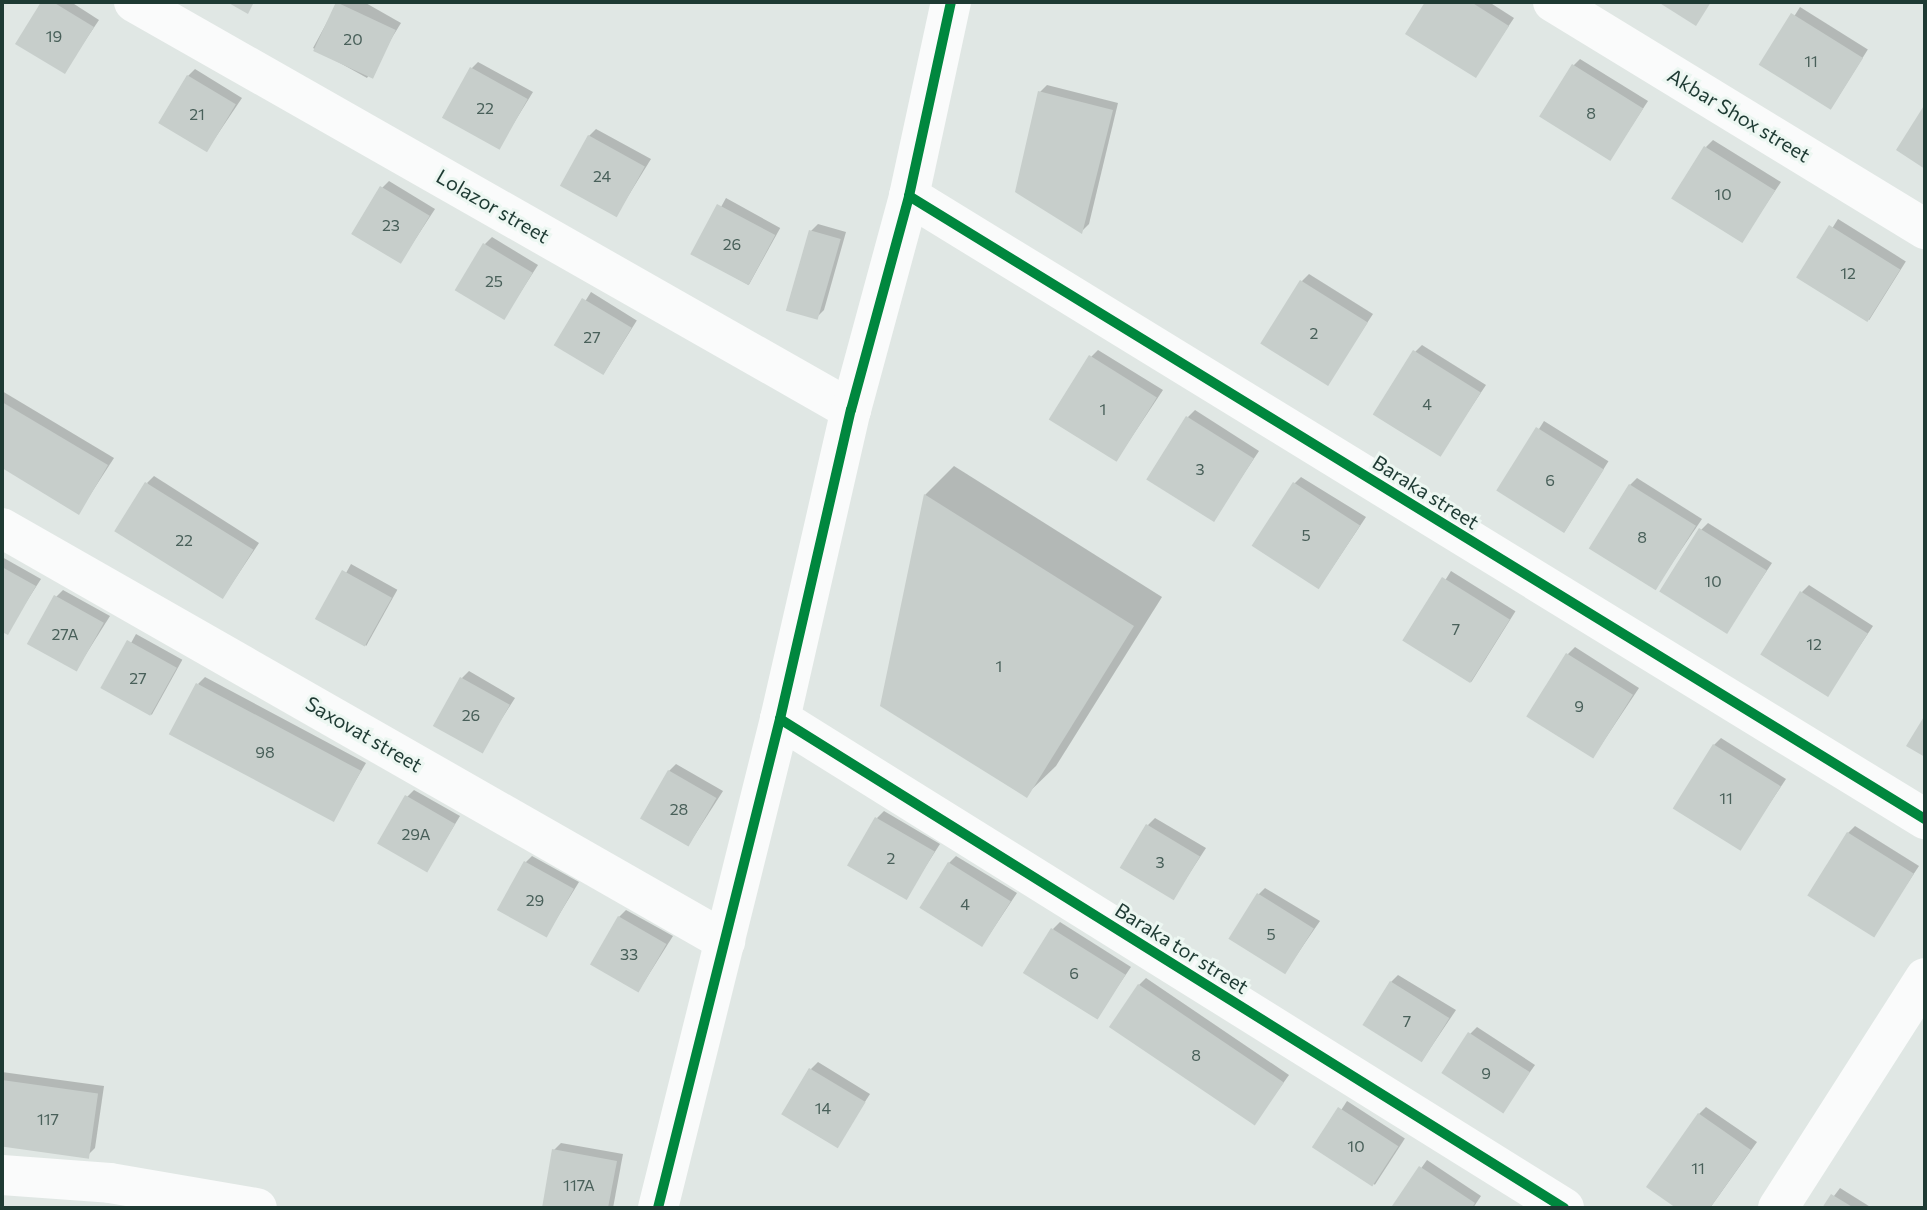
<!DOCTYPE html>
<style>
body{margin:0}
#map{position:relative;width:1927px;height:1210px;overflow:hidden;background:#e0e7e4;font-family:Commissioner,sans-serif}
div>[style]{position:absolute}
.shadow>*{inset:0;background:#0003;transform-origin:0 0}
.building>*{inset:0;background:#c7cecb;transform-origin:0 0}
.minor>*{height:40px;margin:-20px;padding:0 20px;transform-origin:20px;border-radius:20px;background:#fafbfb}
.cycleway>*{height:10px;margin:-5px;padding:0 5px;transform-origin:5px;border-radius:5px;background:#00873e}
span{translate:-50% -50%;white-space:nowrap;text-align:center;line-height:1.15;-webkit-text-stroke:6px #edf7f2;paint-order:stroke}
.number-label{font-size:16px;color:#49605a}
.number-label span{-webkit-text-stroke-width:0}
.street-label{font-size:20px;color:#1e3a33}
.frame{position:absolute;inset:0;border:4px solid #1e3a33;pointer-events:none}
</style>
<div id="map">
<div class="shadow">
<i style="clip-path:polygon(43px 2px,71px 2px,99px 20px,64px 72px)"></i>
<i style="clip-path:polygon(338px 2px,364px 2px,401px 23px,367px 78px,313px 48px)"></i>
<i style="clip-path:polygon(1427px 2px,1489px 2px,1514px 18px,1476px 75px)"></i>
<i style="left:1800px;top:7px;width:80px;height:70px;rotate:32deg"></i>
<i style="clip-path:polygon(1580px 59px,1648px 101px,1610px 159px,1573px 66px)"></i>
<i style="clip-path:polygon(478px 62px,533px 92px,499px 147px,471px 69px)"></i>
<i style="clip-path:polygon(195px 69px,242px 98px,207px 150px,188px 76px)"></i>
<i style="clip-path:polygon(1047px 85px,1118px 103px,1089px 224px,1082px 231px,1040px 92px)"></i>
<i style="clip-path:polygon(596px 129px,651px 159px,617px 214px,589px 136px)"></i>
<i style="clip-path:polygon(1713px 140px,1781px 182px,1742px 240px,1706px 147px)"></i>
<i style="clip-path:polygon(389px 181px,435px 209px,401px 261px,382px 188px)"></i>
<i style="left:726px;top:198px;width:62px;height:65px;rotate:29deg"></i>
<i style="left:1838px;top:219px;width:80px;height:69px;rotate:32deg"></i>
<i style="clip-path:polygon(818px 224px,846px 232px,824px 310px,817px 317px,811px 231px)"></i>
<i style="clip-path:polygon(492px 237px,538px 265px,504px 318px,485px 244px)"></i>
<i style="clip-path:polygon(1309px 274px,1373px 314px,1327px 384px,1302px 281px)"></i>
<i style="left:591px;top:292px;width:54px;height:63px;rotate:32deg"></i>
<i style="clip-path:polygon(1422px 345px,1486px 385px,1440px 454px,1415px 352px)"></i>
<i style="clip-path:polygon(1098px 350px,1163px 390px,1117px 459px,1091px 357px)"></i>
<i style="clip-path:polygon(2px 391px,114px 458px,79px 512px,2px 466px)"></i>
<i style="clip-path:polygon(1195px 410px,1259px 451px,1213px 520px,1188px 417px)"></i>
<i style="left:1544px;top:421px;width:76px;height:83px;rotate:32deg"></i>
<i style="clip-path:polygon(954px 466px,1162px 597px,1056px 766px,1026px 795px,882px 705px,925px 495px)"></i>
<i style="clip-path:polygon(154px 476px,259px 543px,223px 597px,147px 483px)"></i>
<i style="clip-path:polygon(1301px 477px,1366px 517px,1320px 586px,1294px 484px)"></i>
<i style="clip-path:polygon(1637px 478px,1702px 519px,1656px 587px,1630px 485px)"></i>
<i style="clip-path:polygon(1708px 523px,1772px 563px,1726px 632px,1701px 530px)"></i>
<i style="clip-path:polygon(2px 557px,41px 579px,7px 632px,2px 629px)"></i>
<i style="left:351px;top:564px;width:53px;height:64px;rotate:29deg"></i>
<i style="left:1451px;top:571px;width:76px;height:83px;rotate:32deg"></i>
<i style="clip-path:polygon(1809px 585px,1873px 626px,1827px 695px,1802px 592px)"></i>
<i style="clip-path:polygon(63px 590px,110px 616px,76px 670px,56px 597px)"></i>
<i style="left:136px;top:634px;width:53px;height:63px;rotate:29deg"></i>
<i style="clip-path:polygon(1575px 647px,1639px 688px,1593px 757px,1568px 654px)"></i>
<i style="clip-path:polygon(469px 671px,515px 698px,481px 751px,462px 678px)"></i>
<i style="clip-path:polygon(205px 677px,366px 763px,333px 819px,198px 684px)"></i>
<i style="clip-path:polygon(1721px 738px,1786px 779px,1740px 848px,1714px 745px)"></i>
<i style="clip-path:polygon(676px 764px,723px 791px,689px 844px,669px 771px)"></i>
<i style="clip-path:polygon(414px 790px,460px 816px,427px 870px,407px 797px)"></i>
<i style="clip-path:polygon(884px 811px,940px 844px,906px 897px,877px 818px)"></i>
<i style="clip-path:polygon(1155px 818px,1206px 848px,1174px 897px,1148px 825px)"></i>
<i style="clip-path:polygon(1855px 826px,1919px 866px,1873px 935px,1848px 833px)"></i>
<i style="clip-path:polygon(532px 856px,579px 882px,546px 936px,525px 863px)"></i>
<i style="clip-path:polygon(956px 856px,1017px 893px,983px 944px,949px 863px)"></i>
<i style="clip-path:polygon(1265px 888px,1320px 921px,1285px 972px,1258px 895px)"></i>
<i style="clip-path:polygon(626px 910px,673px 936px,639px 990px,619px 917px)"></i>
<i style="clip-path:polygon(1060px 922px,1131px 967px,1097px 1017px,1053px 929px)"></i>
<i style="clip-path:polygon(1398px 975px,1456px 1010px,1423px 1059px,1391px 982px)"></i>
<i style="clip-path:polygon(1146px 978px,1289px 1075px,1254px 1124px,1139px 985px)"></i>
<i style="clip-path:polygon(1477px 1027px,1535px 1065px,1503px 1110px,1470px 1034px)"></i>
<i style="clip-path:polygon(818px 1062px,870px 1094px,837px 1145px,811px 1069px)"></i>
<i style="clip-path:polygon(2px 1072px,104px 1086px,95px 1148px,88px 1155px,2px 1144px)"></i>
<i style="left:1347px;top:1101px;width:69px;height:55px;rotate:33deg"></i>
<i style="clip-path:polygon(1706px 1107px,1757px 1142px,1710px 1208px,1679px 1208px,1699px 1114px)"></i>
<i style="clip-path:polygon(561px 1143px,623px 1154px,613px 1208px,544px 1208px,554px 1150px)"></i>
<i style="clip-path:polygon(1427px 1160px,1481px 1196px,1473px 1208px,1395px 1205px)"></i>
<i style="clip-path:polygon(1840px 1188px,1872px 1208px,1825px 1208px)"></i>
</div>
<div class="building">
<i style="clip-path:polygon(41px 2px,53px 2px,94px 27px,65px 74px,15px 44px)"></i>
<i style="clip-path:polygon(227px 2px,254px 2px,248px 14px)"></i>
<i style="left:336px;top:2px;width:66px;height:54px;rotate:25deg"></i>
<i style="clip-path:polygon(1425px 2px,1471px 2px,1509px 26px,1476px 78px,1405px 34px)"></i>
<i style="clip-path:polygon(1658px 2px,1711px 2px,1696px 26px)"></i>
<i style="left:1791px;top:13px;width:85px;height:61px;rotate:32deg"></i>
<i style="left:1572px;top:64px;width:84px;height:62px;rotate:32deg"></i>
<i style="left:470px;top:67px;width:66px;height:58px;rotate:29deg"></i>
<i style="left:187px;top:75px;width:57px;height:56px;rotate:31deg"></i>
<i style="clip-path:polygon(1038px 91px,1113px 110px,1082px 234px,1015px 192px)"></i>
<i style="clip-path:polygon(1925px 104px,1925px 169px,1896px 150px)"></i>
<i style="left:588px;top:135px;width:65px;height:58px;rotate:29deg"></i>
<i style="left:1704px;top:146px;width:84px;height:62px;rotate:32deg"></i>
<i style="left:380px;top:186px;width:58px;height:56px;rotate:31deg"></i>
<i style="left:717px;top:204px;width:66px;height:57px;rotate:28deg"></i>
<i style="left:1829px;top:225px;width:84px;height:62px;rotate:32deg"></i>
<i style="left:809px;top:230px;width:33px;height:84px;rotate:16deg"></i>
<i style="left:483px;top:243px;width:58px;height:55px;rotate:31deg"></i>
<i style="left:1300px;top:280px;width:80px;height:75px;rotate:32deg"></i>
<i style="left:582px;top:298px;width:58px;height:55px;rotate:31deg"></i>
<i style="left:1413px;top:350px;width:80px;height:76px;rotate:32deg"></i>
<i style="left:1089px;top:355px;width:80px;height:76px;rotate:32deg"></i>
<i style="clip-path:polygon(2px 402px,108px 465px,79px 515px,2px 468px)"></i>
<i style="left:1186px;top:416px;width:80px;height:75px;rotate:32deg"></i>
<i style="left:1536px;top:427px;width:80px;height:75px;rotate:32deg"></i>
<i style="left:145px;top:482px;width:128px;height:58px;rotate:32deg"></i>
<i style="left:1293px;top:482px;width:80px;height:76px;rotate:33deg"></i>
<i style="left:1629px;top:484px;width:79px;height:76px;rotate:32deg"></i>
<i style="clip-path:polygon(924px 494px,1134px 626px,1027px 798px,880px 706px)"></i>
<i style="left:1699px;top:528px;width:80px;height:75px;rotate:32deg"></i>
<i style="clip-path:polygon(2px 567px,36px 586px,8px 635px,2px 632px)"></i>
<i style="left:342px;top:570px;width:57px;height:56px;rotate:29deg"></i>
<i style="left:1442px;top:577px;width:80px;height:75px;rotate:32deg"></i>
<i style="left:1800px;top:591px;width:80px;height:75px;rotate:32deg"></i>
<i style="left:54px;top:595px;width:57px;height:56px;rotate:29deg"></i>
<i style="left:127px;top:640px;width:57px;height:55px;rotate:29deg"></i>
<i style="left:1566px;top:653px;width:79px;height:75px;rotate:32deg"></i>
<i style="left:460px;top:677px;width:57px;height:56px;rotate:29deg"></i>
<i style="left:196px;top:683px;width:187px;height:58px;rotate:28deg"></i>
<i style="clip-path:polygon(1925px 715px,1925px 757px,1906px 746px)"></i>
<i style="left:1713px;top:744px;width:80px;height:76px;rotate:32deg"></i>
<i style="left:668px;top:770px;width:56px;height:56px;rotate:30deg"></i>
<i style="left:405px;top:795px;width:58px;height:56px;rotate:30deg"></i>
<i style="left:875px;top:817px;width:69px;height:56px;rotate:30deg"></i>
<i style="left:1146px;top:824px;width:63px;height:51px;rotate:31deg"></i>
<i style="left:1847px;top:832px;width:79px;height:75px;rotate:32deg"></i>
<i style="left:524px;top:861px;width:57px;height:56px;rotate:29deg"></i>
<i style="left:948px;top:862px;width:74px;height:54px;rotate:32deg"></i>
<i style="left:1257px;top:893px;width:67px;height:54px;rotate:32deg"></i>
<i style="left:618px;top:916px;width:56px;height:56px;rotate:30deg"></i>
<i style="left:1051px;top:928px;width:88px;height:53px;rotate:32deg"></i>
<i style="left:1390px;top:981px;width:70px;height:52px;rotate:32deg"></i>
<i style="left:1138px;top:984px;width:176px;height:52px;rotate:34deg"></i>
<i style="left:1468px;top:1032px;width:74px;height:49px;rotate:33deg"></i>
<i style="left:809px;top:1068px;width:66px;height:54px;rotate:31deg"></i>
<i style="left:2px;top:1080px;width:97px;height:66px;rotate:8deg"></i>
<i style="left:1338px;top:1107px;width:72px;height:48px;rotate:33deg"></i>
<i style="clip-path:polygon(1698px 1113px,1751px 1150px,1710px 1208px,1676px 1208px,1646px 1187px)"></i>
<i style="clip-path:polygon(552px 1149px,617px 1161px,608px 1208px,542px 1208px)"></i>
<i style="clip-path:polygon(1419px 1166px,1475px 1203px,1472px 1208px,1392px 1206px)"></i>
<i style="clip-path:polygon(1831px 1194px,1854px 1208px,1822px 1208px)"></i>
</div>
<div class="minor">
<i style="left:134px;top:2px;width:825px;rotate:29.64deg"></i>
<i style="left:1553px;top:2px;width:436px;rotate:31.4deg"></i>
<i style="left:909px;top:196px;width:1192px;rotate:31.52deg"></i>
<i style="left:2px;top:528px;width:833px;rotate:29.74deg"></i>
<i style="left:780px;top:719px;width:924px;rotate:31.95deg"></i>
<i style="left:2px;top:1175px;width:108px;rotate:4.2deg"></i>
<i style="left:110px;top:1183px;width:149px;rotate:9.7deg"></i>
<i style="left:658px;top:1208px;width:504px;rotate:-75.99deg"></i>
<i style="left:780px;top:719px;width:317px;rotate:-77.1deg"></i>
<i style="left:851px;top:410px;width:222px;rotate:-74.8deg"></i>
<i style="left:909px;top:196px;width:198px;rotate:-77.8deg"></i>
<i style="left:1778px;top:1208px;width:273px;rotate:-57.4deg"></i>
</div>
<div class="cycleway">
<i style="left:909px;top:196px;width:1192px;rotate:31.52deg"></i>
<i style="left:780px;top:719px;width:924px;rotate:31.95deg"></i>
<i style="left:658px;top:1208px;width:504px;rotate:-75.99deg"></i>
<i style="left:780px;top:719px;width:317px;rotate:-77.1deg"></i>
<i style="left:851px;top:410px;width:222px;rotate:-74.8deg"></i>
<i style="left:909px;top:196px;width:198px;rotate:-77.8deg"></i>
</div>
<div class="number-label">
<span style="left:54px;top:36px">19</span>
<span style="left:353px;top:39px">20</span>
<span style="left:1811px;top:61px">11</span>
<span style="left:485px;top:108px">22</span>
<span style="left:1591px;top:113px">8</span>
<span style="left:197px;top:114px">21</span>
<span style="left:602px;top:176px">24</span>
<span style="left:1723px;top:194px">10</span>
<span style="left:391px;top:225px">23</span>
<span style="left:732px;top:244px">26</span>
<span style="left:1848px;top:273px">12</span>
<span style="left:494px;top:281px">25</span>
<span style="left:1314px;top:333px">2</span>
<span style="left:592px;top:337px">27</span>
<span style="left:1427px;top:404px">4</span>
<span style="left:1103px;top:409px">1</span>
<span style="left:1200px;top:469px">3</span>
<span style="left:1550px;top:480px">6</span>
<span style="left:1306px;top:535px">5</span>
<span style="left:1642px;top:537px">8</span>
<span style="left:184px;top:540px">22</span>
<span style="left:1713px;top:581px">10</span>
<span style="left:1456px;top:629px">7</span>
<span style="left:65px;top:634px">27A</span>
<span style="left:1814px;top:644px">12</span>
<span style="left:999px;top:666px">1</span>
<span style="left:138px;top:678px">27</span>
<span style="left:1579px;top:706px">9</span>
<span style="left:471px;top:715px">26</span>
<span style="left:265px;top:752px">98</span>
<span style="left:1726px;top:798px">11</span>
<span style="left:679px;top:809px">28</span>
<span style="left:416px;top:834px">29A</span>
<span style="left:891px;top:858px">2</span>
<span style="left:1160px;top:862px">3</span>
<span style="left:535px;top:900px">29</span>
<span style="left:965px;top:904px">4</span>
<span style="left:1271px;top:934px">5</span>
<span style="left:629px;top:954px">33</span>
<span style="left:1074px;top:973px">6</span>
<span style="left:1407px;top:1021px">7</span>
<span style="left:1196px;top:1055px">8</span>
<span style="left:1486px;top:1073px">9</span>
<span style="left:823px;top:1108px">14</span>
<span style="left:48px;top:1119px">117</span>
<span style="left:1356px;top:1146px">10</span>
<span style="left:1698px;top:1168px">11</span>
<span style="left:579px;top:1185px">117A</span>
</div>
<div class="street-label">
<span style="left:1739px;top:115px;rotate:31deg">Akbar Shox street</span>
<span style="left:493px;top:206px;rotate:30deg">Lolazor street</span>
<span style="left:1426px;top:492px;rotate:32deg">Baraka street</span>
<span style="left:364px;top:734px;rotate:30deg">Saxovat street</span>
<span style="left:1182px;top:948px;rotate:32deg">Baraka tor street</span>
</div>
<div class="frame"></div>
</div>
